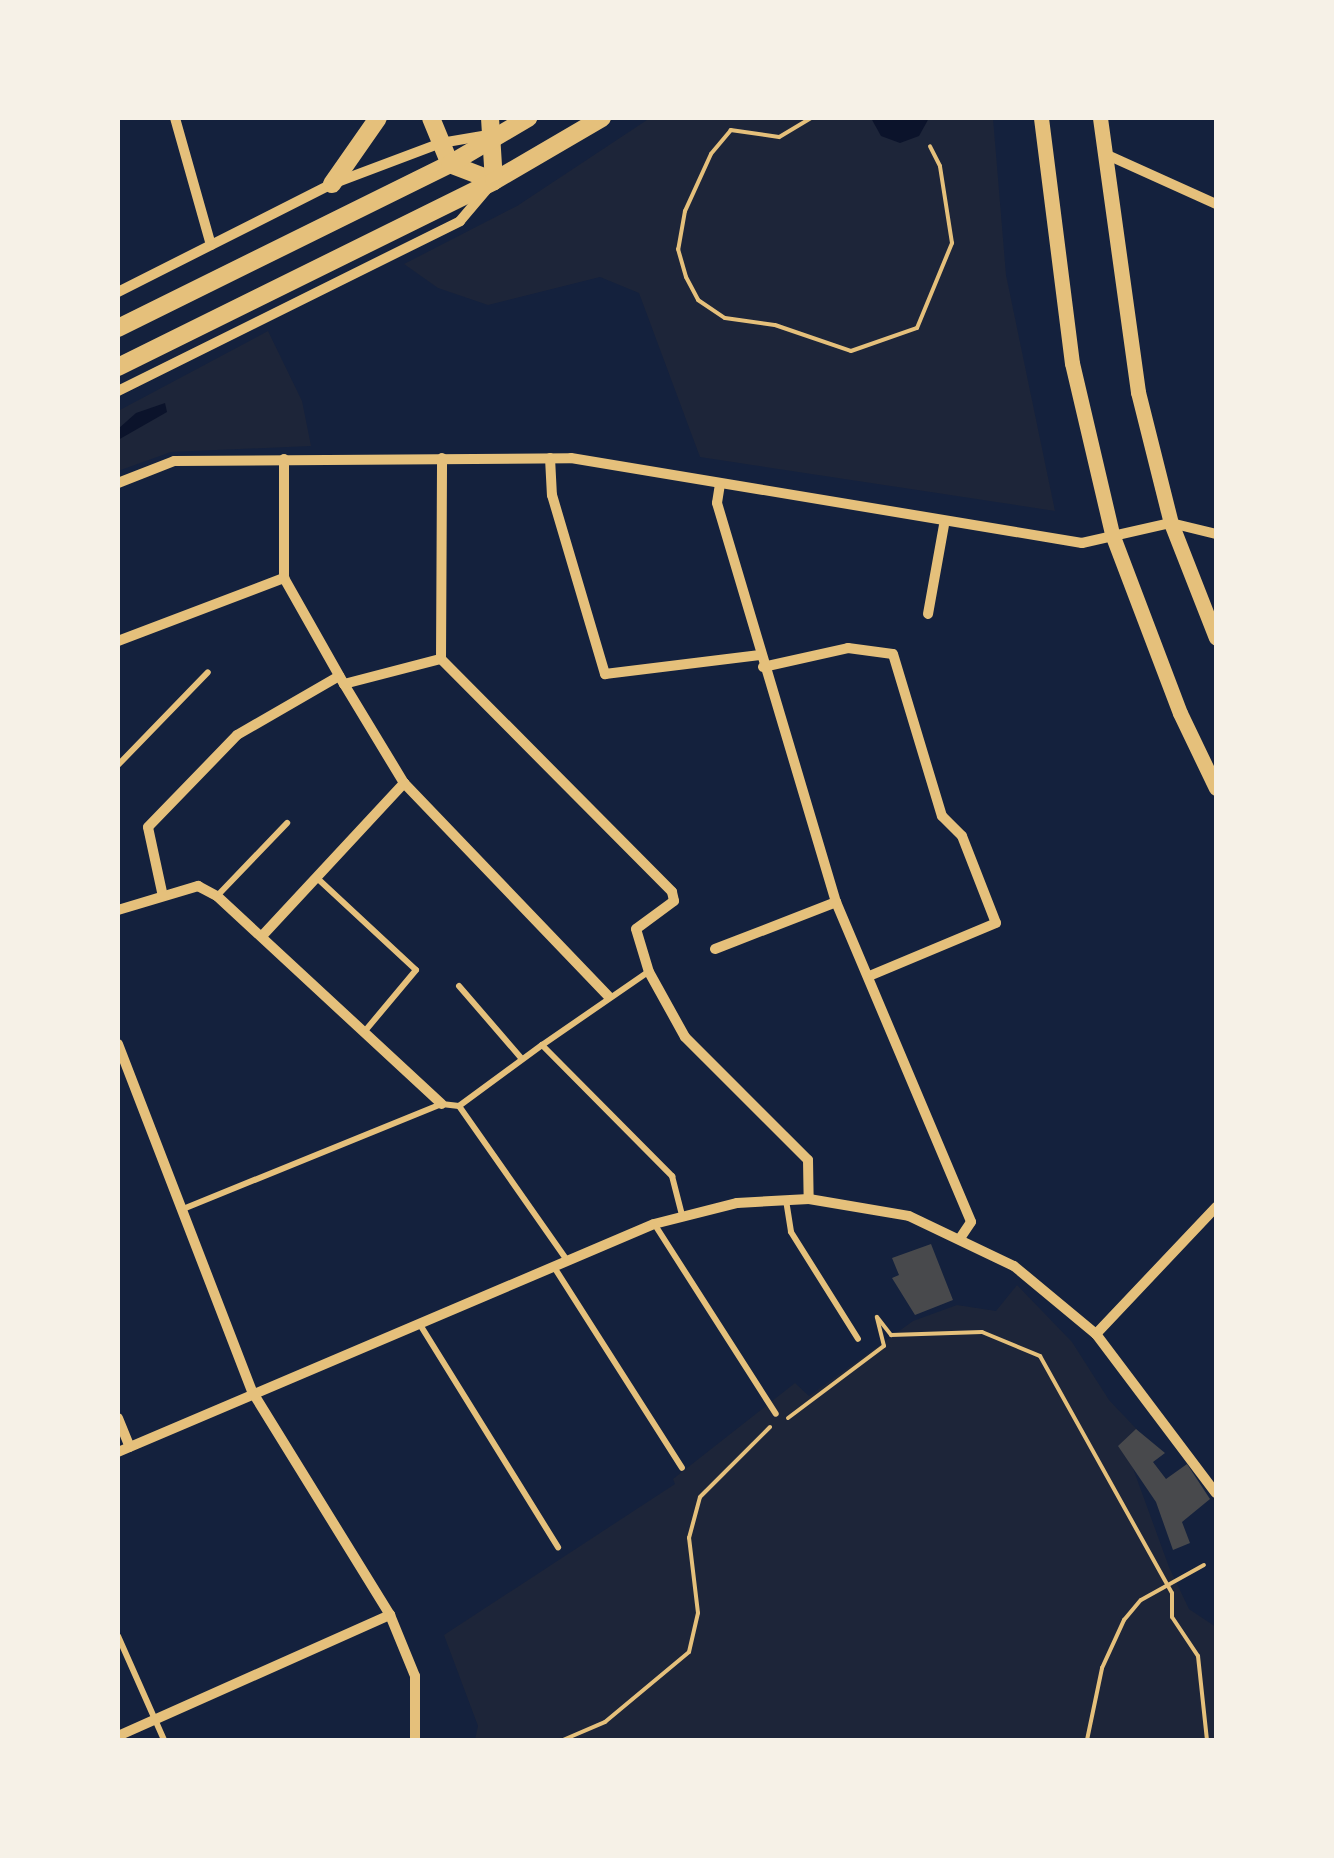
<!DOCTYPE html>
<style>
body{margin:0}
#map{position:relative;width:1334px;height:1858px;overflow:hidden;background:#14213d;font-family:Raleway,sans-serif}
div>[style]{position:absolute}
.green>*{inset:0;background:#1d2539}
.water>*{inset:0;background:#0b132b}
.building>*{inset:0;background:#48494c}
.path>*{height:4px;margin:-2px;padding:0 2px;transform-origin:2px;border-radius:2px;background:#e5c07b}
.service>*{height:6px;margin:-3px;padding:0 3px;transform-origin:3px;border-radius:3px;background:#e5c07b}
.minor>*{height:10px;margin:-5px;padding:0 5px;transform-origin:5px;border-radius:5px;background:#e5c07b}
.tertiary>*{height:15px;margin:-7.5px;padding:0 7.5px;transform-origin:7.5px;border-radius:7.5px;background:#e5c07b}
.secondary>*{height:18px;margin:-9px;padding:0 9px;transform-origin:9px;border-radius:9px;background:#e5c07b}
span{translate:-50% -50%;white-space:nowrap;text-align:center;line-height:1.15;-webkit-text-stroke:8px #f6f1e7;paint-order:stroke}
.frame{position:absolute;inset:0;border:120px solid #f6f1e7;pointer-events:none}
</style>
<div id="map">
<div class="green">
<i style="clip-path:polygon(650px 118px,993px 118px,1006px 275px,1055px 511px,700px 457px,639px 293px,600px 277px,488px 305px,438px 288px,404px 264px,517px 206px)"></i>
<i style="clip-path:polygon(268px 331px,302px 401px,311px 446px,171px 452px,118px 471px,118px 411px)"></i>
<i style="clip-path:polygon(1017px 1285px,1072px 1342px,1109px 1400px,1144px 1437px,1130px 1460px,1169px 1567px,1189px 1609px,1216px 1627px,1216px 1740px,475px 1740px,478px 1726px,444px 1635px,675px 1484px,673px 1479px,795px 1383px,809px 1396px,913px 1321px,957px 1305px,996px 1311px)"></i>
</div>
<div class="water">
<i style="clip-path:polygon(871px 118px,929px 118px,919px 136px,900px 143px,881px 136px)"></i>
<i style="clip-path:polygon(165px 403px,167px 412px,118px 440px,118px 429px,136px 413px)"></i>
</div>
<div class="building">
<i style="clip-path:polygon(931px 1244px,953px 1300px,915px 1315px,892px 1278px,899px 1275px,892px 1258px)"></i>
<i style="clip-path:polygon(1136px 1429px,1165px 1453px,1153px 1462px,1166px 1479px,1187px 1464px,1210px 1499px,1182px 1522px,1190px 1543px,1173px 1550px,1156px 1502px,1118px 1446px)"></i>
</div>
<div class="path">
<i style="left:811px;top:118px;width:37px;rotate:149deg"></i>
<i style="left:779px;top:137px;width:49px;rotate:-171.7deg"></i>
<i style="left:731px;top:130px;width:31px;rotate:130deg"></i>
<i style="left:711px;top:154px;width:63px;rotate:114.5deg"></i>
<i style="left:685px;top:211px;width:39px;rotate:100deg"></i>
<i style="left:678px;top:249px;width:29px;rotate:74deg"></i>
<i style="left:686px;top:277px;width:26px;rotate:62deg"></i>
<i style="left:698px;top:300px;width:32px;rotate:34deg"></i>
<i style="left:725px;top:318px;width:50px;rotate:8deg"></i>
<i style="left:775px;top:325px;width:80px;rotate:18.9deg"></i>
<i style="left:851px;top:351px;width:70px;rotate:-19.2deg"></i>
<i style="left:917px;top:328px;width:92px;rotate:-67.6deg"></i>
<i style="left:952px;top:243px;width:78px;rotate:-98.9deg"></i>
<i style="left:940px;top:166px;width:22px;rotate:-117deg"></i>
<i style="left:788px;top:1418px;width:120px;rotate:-36.9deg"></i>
<i style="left:884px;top:1346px;width:30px;rotate:-104deg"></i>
<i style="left:877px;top:1317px;width:23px;rotate:52deg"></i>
<i style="left:891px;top:1335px;width:91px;rotate:-1.9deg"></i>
<i style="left:982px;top:1332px;width:63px;rotate:22.5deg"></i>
<i style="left:1040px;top:1356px;width:271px;rotate:60.9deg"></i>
<i style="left:1172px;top:1593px;width:24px;rotate:90deg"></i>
<i style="left:1172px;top:1617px;width:47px;rotate:56.3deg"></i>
<i style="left:1198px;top:1656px;width:84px;rotate:83.9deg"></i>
<i style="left:563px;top:1740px;width:46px;rotate:-23.2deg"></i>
<i style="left:605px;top:1722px;width:109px;rotate:-39.8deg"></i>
<i style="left:689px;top:1652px;width:40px;rotate:-77deg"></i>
<i style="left:698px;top:1613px;width:76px;rotate:-96.8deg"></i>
<i style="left:689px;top:1538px;width:42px;rotate:-75deg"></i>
<i style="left:700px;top:1497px;width:99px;rotate:-45deg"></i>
<i style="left:1087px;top:1740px;width:74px;rotate:-78.2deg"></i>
<i style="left:1102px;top:1668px;width:53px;rotate:-65.4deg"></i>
<i style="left:1124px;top:1620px;width:26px;rotate:-50deg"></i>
<i style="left:1141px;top:1600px;width:72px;rotate:-29.1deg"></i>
</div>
<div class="service">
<i style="left:118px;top:765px;width:129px;rotate:-45.9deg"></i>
<i style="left:317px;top:878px;width:135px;rotate:42.9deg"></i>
<i style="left:416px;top:970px;width:80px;rotate:129.9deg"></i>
<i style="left:218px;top:895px;width:100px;rotate:-46.2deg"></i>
<i style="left:648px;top:972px;width:129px;rotate:145.4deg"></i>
<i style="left:542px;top:1045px;width:185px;rotate:45.2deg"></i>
<i style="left:672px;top:1176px;width:40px;rotate:75.6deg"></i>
<i style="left:459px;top:986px;width:96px;rotate:49.2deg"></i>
<i style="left:459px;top:1106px;width:188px;rotate:55deg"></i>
<i style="left:786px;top:1200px;width:32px;rotate:81deg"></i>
<i style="left:791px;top:1232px;width:126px;rotate:57.9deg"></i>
<i style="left:183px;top:1209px;width:279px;rotate:-22.1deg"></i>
<i style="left:442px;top:1104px;width:17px;rotate:7deg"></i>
<i style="left:459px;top:1106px;width:103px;rotate:-36.3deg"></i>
<i style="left:655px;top:1225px;width:224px;rotate:57.4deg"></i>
<i style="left:554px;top:1267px;width:238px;rotate:57.5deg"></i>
<i style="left:419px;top:1323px;width:264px;rotate:58.2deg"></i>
<i style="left:118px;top:1636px;width:114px;rotate:66.1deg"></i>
</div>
<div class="minor">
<i style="left:175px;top:118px;width:132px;rotate:74.2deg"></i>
<i style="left:1103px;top:153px;width:124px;rotate:24.3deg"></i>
<i style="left:118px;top:292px;width:240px;rotate:-26.8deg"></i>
<i style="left:332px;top:184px;width:116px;rotate:-20.6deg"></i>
<i style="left:441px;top:143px;width:48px;rotate:-9.7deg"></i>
<i style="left:118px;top:391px;width:382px;rotate:-26.4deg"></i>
<i style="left:460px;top:221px;width:42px;rotate:-49.8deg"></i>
<i style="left:550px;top:458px;width:37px;rotate:87deg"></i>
<i style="left:552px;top:495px;width:187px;rotate:73.5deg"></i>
<i style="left:605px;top:674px;width:156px;rotate:-7deg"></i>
<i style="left:284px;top:459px;width:119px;rotate:90deg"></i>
<i style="left:284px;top:578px;width:122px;rotate:60.5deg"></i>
<i style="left:344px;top:684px;width:116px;rotate:58.8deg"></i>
<i style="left:404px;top:783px;width:295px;rotate:46.2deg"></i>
<i style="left:118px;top:483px;width:60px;rotate:-21.4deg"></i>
<i style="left:174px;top:461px;width:397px;rotate:-0.4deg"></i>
<i style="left:571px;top:458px;width:518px;rotate:9.44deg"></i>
<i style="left:1082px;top:543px;width:91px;rotate:-12.7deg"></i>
<i style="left:1171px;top:523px;width:46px;rotate:13.7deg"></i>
<i style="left:720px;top:484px;width:19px;rotate:99deg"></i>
<i style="left:717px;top:503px;width:416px;rotate:73.4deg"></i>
<i style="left:836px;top:902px;width:347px;rotate:67.1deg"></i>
<i style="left:971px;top:1222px;width:18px;rotate:124deg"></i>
<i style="left:928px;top:614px;width:90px;rotate:-79.8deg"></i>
<i style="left:118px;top:641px;width:178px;rotate:-20.8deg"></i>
<i style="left:441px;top:659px;width:201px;rotate:-89.7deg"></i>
<i style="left:763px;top:667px;width:87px;rotate:-12.6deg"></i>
<i style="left:848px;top:648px;width:45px;rotate:7.6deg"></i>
<i style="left:893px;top:654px;width:169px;rotate:73.2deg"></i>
<i style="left:942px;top:816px;width:28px;rotate:45deg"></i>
<i style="left:962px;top:836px;width:93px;rotate:68.7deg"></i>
<i style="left:996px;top:923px;width:138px;rotate:157.3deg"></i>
<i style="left:344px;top:684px;width:100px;rotate:-14.5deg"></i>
<i style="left:441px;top:659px;width:328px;rotate:45.2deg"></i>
<i style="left:672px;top:892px;width:9px;rotate:77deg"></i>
<i style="left:674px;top:901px;width:47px;rotate:143.6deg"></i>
<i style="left:636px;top:929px;width:45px;rotate:73.2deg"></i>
<i style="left:649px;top:972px;width:74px;rotate:61deg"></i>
<i style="left:685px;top:1037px;width:174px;rotate:45deg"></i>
<i style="left:808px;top:1160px;width:39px;rotate:89deg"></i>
<i style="left:162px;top:892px;width:66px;rotate:-102.2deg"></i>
<i style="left:148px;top:827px;width:128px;rotate:-45.9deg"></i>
<i style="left:237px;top:735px;width:118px;rotate:-30deg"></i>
<i style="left:118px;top:910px;width:84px;rotate:-16.7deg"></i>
<i style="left:198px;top:886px;width:21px;rotate:28deg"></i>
<i style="left:217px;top:896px;width:306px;rotate:42.8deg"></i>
<i style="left:262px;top:936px;width:209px;rotate:-47.1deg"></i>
<i style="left:715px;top:949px;width:130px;rotate:-21.2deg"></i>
<i style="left:118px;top:1044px;width:374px;rotate:68.9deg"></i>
<i style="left:253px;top:1393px;width:261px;rotate:58.3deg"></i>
<i style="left:390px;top:1615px;width:66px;rotate:67.7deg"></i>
<i style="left:415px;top:1676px;width:64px;rotate:90deg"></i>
<i style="left:1096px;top:1334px;width:175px;rotate:-46.6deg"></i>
<i style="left:118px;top:1418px;width:31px;rotate:68deg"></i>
<i style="left:118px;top:1452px;width:582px;rotate:-23.04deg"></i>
<i style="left:654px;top:1224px;width:86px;rotate:-14.2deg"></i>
<i style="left:737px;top:1203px;width:72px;rotate:-3.2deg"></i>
<i style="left:809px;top:1199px;width:101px;rotate:9.6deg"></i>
<i style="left:909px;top:1216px;width:116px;rotate:25.5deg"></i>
<i style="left:1014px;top:1266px;width:107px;rotate:39.7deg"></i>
<i style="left:1096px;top:1334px;width:199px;rotate:53deg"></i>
<i style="left:118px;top:1736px;width:298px;rotate:-24deg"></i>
</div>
<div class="tertiary">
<i style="left:1041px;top:118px;width:247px;rotate:82.8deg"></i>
<i style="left:1072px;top:363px;width:176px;rotate:76.8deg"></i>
<i style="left:1112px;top:534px;width:191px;rotate:69.2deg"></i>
<i style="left:1180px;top:713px;width:83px;rotate:64.4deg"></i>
<i style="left:1100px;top:118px;width:277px;rotate:82.1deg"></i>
<i style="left:1138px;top:392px;width:135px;rotate:75.9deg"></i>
<i style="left:1171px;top:523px;width:123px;rotate:68.6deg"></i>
</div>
<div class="secondary">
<i style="left:431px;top:118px;width:50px;rotate:67.6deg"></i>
<i style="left:450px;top:164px;width:47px;rotate:21.1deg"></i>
<i style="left:490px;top:118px;width:63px;rotate:86.4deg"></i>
<i style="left:332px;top:184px;width:80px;rotate:-55.1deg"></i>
<i style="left:118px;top:328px;width:370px;rotate:-26.3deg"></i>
<i style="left:450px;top:164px;width:91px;rotate:-30.5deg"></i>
<i style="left:118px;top:367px;width:419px;rotate:-26.3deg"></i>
<i style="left:494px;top:181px;width:125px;rotate:-30.3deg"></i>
</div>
<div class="frame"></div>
</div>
